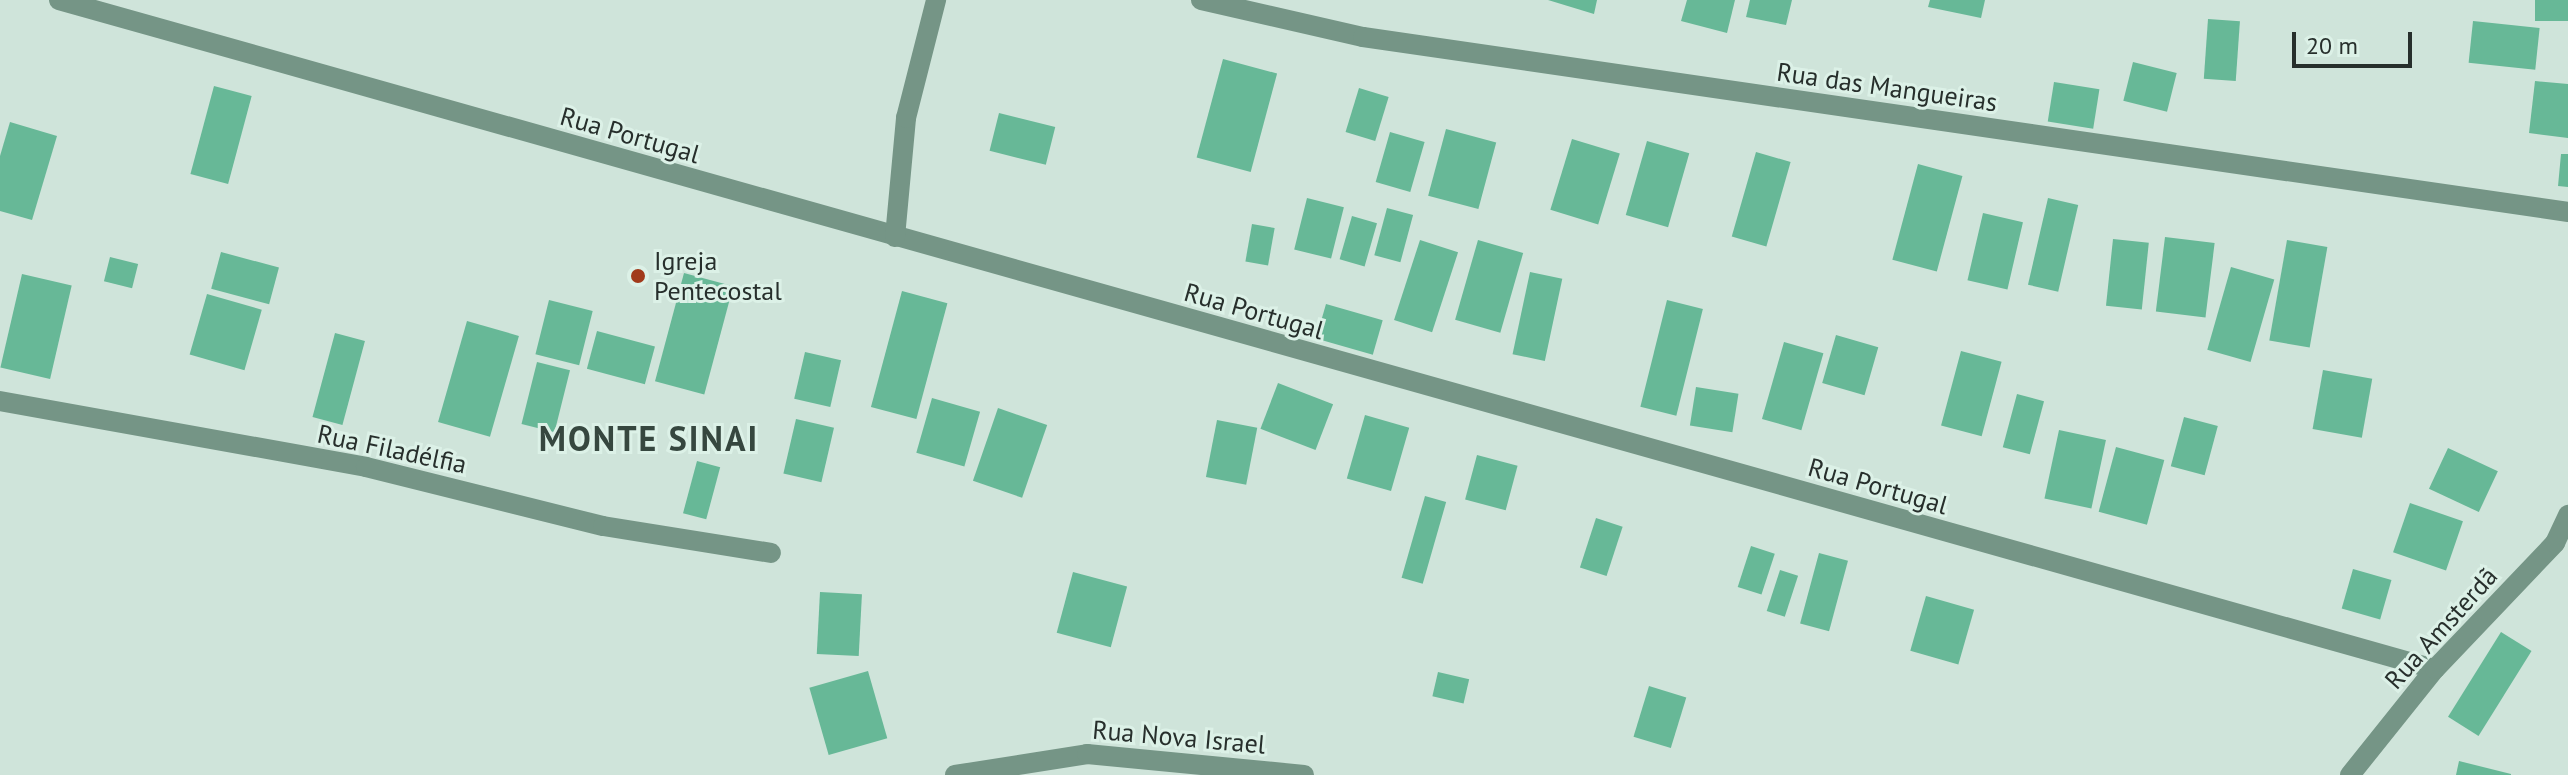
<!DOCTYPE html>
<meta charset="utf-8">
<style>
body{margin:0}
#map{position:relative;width:2568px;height:775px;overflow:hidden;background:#cfe4da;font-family:"PT Sans",sans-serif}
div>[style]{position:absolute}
.building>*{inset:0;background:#67b897;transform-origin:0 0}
.minor>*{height:20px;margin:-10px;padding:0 10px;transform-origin:10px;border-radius:10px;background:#759586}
.dots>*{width:22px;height:22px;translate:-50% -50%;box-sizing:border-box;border:4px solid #dcf1e7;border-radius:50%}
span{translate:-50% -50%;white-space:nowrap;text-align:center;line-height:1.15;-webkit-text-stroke:6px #dcf1e7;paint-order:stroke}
.street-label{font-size:26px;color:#272f2c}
.poi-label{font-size:26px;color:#272f2c}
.left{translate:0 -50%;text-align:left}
.district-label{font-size:34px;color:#36473f;font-weight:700;letter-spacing:2px}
.scale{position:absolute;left:2292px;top:32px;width:120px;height:36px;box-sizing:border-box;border:4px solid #272f2c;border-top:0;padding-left:10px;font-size:24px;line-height:28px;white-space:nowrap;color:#272f2c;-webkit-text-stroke:6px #dcf1e7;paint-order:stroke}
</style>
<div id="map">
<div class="building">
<i style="clip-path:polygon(1548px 0,1597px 0,1594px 14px)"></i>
<i style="clip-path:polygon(1687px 0,1735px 0,1727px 33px,1681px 21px)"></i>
<i style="clip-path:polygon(1750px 0,1792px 0,1786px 25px,1746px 17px)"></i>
<i style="clip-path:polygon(1930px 0,1985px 0,1981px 18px,1928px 7px)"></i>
<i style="left:2535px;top:0;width:33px;height:21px"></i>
<i style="left:2208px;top:19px;width:32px;height:60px;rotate:4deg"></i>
<i style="left:2473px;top:21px;width:67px;height:42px;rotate:6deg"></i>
<i style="left:1223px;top:59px;width:56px;height:102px;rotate:15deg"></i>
<i style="left:2133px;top:62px;width:45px;height:40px;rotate:14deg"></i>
<i style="clip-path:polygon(2535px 81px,2568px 84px,2568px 138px,2529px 133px)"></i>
<i style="left:2054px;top:82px;width:46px;height:40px;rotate:9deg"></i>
<i style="left:214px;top:86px;width:39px;height:91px;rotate:15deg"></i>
<i style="left:1359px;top:88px;width:31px;height:46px;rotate:17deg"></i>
<i style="left:999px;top:113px;width:58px;height:39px;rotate:14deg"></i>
<i style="clip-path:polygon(10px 122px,57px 136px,32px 220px,0 211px,0 156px)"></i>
<i style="left:1446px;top:129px;width:52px;height:69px;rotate:15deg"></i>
<i style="left:1390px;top:132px;width:36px;height:52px;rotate:16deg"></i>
<i style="left:1572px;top:139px;width:50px;height:74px;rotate:17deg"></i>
<i style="left:1647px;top:141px;width:44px;height:77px;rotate:16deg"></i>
<i style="left:1756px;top:152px;width:36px;height:88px;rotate:16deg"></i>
<i style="clip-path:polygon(2561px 154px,2568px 154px,2568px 187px,2558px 186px)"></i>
<i style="left:1918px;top:164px;width:46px;height:99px;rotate:15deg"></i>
<i style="left:1307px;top:198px;width:38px;height:53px;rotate:14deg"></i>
<i style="left:2048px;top:198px;width:31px;height:89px;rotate:13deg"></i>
<i style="left:1387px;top:208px;width:27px;height:49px;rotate:15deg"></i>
<i style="left:1983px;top:213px;width:41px;height:69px;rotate:13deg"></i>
<i style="left:1352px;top:216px;width:26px;height:45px;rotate:16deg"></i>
<i style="left:1252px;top:224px;width:23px;height:38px;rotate:10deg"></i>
<i style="left:2165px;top:237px;width:50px;height:75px;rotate:7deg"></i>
<i style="left:2113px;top:239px;width:36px;height:67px;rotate:6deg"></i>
<i style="left:1420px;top:240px;width:40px;height:84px;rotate:18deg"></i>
<i style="left:1478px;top:240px;width:47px;height:83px;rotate:16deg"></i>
<i style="left:2287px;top:240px;width:41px;height:102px;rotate:10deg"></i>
<i style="left:221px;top:252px;width:60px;height:38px;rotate:15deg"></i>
<i style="left:110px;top:257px;width:29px;height:25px;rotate:14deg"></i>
<i style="left:2231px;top:267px;width:45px;height:86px;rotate:16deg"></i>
<i style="left:1530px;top:272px;width:33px;height:84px;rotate:12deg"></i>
<i style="left:684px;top:273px;width:51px;height:112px;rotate:15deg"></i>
<i style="left:22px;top:274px;width:51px;height:96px;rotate:13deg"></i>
<i style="left:902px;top:291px;width:47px;height:120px;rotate:15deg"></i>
<i style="left:207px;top:294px;width:57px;height:63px;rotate:16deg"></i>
<i style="left:549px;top:300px;width:45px;height:56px;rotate:14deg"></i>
<i style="left:1667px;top:300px;width:37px;height:110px;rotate:14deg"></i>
<i style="left:1326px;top:304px;width:59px;height:36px;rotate:16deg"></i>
<i style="left:467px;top:321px;width:54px;height:105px;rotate:16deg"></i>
<i style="left:597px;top:331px;width:60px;height:39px;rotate:15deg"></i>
<i style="left:335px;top:333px;width:31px;height:87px;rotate:15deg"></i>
<i style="left:1836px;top:335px;width:44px;height:50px;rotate:16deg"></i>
<i style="left:1784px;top:342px;width:41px;height:80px;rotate:16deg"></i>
<i style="left:1961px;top:351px;width:42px;height:77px;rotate:15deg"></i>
<i style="left:805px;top:352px;width:37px;height:48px;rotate:13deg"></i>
<i style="left:537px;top:362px;width:34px;height:64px;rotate:14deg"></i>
<i style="left:2323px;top:370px;width:50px;height:60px;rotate:10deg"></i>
<i style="left:1278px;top:383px;width:59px;height:49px;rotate:21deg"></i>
<i style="left:1696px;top:387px;width:43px;height:39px;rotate:9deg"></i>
<i style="left:2017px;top:394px;width:28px;height:55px;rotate:15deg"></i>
<i style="left:932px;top:398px;width:50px;height:57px;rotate:16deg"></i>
<i style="left:998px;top:408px;width:52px;height:77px;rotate:19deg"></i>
<i style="left:1365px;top:415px;width:46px;height:66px;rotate:16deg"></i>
<i style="left:2184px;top:417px;width:35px;height:51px;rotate:15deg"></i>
<i style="left:796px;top:419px;width:39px;height:56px;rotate:13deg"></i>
<i style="left:1217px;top:420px;width:41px;height:58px;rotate:11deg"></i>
<i style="left:2059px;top:430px;width:48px;height:70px;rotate:12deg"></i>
<i style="left:2116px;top:447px;width:50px;height:67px;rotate:15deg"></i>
<i style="left:2448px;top:448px;width:55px;height:45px;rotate:25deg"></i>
<i style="left:1477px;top:455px;width:42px;height:46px;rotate:15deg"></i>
<i style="left:697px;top:461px;width:24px;height:54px;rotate:15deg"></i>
<i style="left:1425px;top:496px;width:22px;height:85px;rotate:16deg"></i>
<i style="left:2410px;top:503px;width:56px;height:52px;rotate:19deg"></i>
<i style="left:1596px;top:518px;width:28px;height:52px;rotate:18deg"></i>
<i style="left:1751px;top:546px;width:25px;height:43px;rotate:18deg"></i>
<i style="left:1819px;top:553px;width:30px;height:73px;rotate:15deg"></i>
<i style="left:2353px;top:569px;width:40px;height:41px;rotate:16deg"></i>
<i style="left:1780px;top:570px;width:19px;height:43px;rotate:18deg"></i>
<i style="left:1073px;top:572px;width:56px;height:63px;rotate:15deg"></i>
<i style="left:820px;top:592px;width:42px;height:62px;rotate:3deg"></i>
<i style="left:1926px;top:596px;width:50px;height:57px;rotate:16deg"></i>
<i style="left:2501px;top:632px;width:36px;height:100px;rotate:32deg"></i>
<i style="left:868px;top:671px;width:70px;height:61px;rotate:74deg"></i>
<i style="left:1438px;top:672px;width:32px;height:25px;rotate:13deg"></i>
<i style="left:1649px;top:686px;width:39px;height:53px;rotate:17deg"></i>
<i style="clip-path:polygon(2459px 761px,2511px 774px,2511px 775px,2456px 775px)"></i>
</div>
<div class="minor">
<i style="left:59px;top:0;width:2468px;rotate:15.73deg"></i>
<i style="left:1201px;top:0;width:166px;rotate:12.9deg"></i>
<i style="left:1363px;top:37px;width:1218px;rotate:8.26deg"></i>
<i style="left:895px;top:237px;width:120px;rotate:-84.7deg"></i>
<i style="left:906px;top:118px;width:122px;rotate:-75.7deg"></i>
<i style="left:0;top:401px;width:372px;rotate:10.2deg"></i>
<i style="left:366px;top:467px;width:244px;rotate:14deg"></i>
<i style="left:603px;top:526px;width:170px;rotate:9.1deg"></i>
<i style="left:955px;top:775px;width:134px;rotate:-9deg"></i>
<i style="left:1087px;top:754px;width:218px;rotate:5.5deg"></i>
<i style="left:2350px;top:775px;width:136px;rotate:-51.3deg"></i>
<i style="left:2435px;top:669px;width:174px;rotate:-46.4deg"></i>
<i style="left:2555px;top:543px;width:31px;rotate:-65deg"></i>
</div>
<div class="dots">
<i style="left:638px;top:276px;background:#a13a1b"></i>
</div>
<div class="street-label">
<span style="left:1887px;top:87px;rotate:8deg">Rua das Mangueiras</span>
<span style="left:630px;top:135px;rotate:16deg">Rua Portugal</span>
<span style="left:1254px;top:311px;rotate:16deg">Rua Portugal</span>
<span style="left:392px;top:449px;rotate:12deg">Rua Filadélfia</span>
<span style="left:1878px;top:486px;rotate:16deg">Rua Portugal</span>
<span style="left:2441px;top:628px;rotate:-48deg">Rua Amsterdã</span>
<span style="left:1179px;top:737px;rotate:5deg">Rua Nova Israel</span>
</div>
<div class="poi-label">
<span class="left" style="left:654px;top:276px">Igreja<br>Pentecostal</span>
</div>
<div class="district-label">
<span style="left:649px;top:439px">MONTE SINAI</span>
</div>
<div class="scale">20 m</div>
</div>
